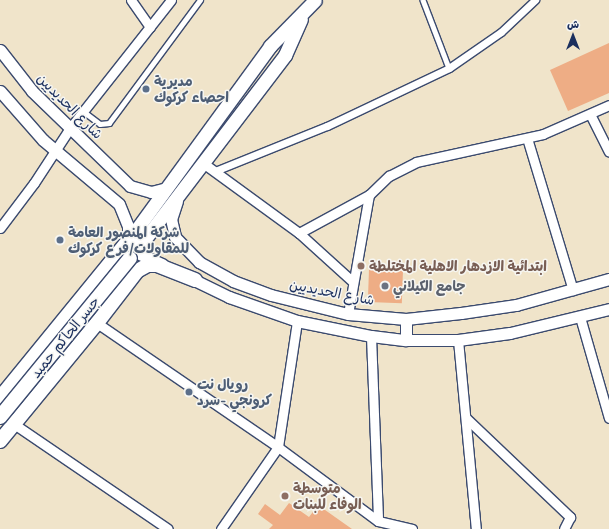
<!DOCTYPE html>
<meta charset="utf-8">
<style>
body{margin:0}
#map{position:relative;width:609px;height:529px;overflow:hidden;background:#f0e4ca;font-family:Delius,"Playpen Sans Arabic",sans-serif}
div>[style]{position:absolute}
.building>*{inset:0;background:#eead85;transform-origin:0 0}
.roads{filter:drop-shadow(1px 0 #3b4a6e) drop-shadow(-1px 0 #3b4a6e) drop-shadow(0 1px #3b4a6e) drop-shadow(0 -1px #3b4a6e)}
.service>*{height:4.5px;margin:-2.25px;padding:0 2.25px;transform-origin:2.25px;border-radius:2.25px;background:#fff}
.pedestrian>*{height:7px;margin:-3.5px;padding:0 3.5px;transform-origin:3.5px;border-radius:3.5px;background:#fff}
.minor>*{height:9px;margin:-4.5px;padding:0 4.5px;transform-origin:4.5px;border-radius:4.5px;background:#fff}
.tertiary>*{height:11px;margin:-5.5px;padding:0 5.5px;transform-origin:5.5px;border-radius:5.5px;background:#fff}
.secondary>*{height:13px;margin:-6.5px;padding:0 6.5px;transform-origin:6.5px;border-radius:6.5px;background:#fff}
.primary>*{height:14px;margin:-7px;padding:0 7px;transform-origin:7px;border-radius:7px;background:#fff}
.bridges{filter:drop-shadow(1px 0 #3b4a6e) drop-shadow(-1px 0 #3b4a6e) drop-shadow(0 1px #3b4a6e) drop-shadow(0 -1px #3b4a6e)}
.primary-bridge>*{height:14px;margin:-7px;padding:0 7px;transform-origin:7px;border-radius:7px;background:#fff}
.dots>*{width:11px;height:11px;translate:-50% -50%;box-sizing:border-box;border:2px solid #f6f6f2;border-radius:50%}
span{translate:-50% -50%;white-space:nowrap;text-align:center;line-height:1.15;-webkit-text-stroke:3px #f6f6f2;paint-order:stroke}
.service-label{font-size:14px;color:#4e5e75;font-weight:700}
.left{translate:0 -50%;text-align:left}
.street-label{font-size:14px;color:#1b2f5e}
.education-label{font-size:14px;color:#785e54;font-weight:700}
.worship-label{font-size:14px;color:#5b616d;font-weight:700}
.north{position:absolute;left:553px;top:16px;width:40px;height:40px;-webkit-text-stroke:3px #f6f6f2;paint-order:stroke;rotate:0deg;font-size:11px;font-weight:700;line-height:16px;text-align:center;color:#1b2f5e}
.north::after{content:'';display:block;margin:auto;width:14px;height:18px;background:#1b2f5e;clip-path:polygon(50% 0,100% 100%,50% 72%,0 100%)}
</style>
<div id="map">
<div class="building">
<i style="clip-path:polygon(609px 43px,609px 93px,568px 111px,550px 70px)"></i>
<i style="left:369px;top:269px;width:34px;height:33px;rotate:2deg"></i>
<i style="clip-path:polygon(289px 503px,309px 517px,318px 505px,352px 529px,269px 529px,273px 525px,258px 514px,265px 504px,280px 515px)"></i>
</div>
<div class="roads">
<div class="service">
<i style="left:423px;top:0;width:73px;rotate:69.1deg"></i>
<i style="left:83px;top:111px;width:21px;rotate:37deg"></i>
<i style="left:100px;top:124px;width:9px;rotate:-6deg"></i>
<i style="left:109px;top:123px;width:153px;rotate:-53.5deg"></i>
</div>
<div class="pedestrian">
<i style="left:215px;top:171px;width:121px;rotate:-21.9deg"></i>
<i style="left:327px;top:126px;width:135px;rotate:-25.4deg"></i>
<i style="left:449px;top:68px;width:63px;rotate:-34.7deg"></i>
<i style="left:501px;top:32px;width:47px;rotate:-43.3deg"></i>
</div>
<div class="minor">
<i style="left:131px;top:0;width:33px;rotate:55deg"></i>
<i style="left:590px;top:114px;width:42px;rotate:63.4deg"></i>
<i style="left:527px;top:138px;width:159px;rotate:73.2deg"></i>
<i style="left:203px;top:163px;width:119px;rotate:36.1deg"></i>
<i style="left:299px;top:233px;width:73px;rotate:42.2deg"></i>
<i style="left:0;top:228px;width:56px;rotate:-52.9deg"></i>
<i style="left:34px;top:183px;width:66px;rotate:-56.8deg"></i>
<i style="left:70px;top:128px;width:163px;rotate:-51.7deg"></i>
<i style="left:299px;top:233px;width:80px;rotate:-28.5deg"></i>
<i style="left:348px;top:314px;width:121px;rotate:-80deg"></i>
<i style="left:369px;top:195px;width:28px;rotate:-44deg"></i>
<i style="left:389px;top:176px;width:30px;rotate:-27deg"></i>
<i style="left:416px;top:162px;width:130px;rotate:-12.4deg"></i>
<i style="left:543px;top:134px;width:72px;rotate:-23.7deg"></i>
<i style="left:580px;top:317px;width:105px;rotate:74deg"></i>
<i style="left:97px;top:323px;width:219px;rotate:34.4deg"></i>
<i style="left:278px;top:447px;width:124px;rotate:36.5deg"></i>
<i style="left:378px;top:521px;width:35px;rotate:13deg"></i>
<i style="left:371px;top:336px;width:185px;rotate:87.8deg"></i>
<i style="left:458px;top:340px;width:190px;rotate:84.6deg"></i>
<i style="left:2px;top:408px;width:20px;rotate:53deg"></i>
<i style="left:14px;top:424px;width:186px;rotate:34.3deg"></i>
<i style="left:466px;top:418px;width:144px;rotate:43.6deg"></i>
<i style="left:570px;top:517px;width:13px;rotate:117deg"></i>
<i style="left:221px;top:529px;width:100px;rotate:-55.2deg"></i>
<i style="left:278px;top:447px;width:127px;rotate:-81.4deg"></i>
</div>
<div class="tertiary">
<i style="left:0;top:50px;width:52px;rotate:52deg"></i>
<i style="left:32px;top:91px;width:136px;rotate:44.1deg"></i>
<i style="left:130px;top:186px;width:22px;rotate:16deg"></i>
<i style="left:151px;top:192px;width:16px;rotate:-14deg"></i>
<i style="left:0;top:91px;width:65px;rotate:48.7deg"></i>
<i style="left:43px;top:140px;width:99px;rotate:40.1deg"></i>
<i style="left:119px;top:204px;width:24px;rotate:68deg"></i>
<i style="left:128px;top:226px;width:15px;rotate:90deg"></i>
<i style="left:177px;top:201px;width:19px;rotate:108deg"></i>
<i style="left:171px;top:219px;width:18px;rotate:77deg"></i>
<i style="left:175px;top:237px;width:35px;rotate:46deg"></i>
<i style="left:199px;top:262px;width:39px;rotate:29deg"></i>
<i style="left:233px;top:281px;width:40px;rotate:20.2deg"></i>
<i style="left:271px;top:295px;width:79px;rotate:13.9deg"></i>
<i style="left:348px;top:314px;width:58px;rotate:4.9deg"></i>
<i style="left:406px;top:319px;width:55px;rotate:-6.2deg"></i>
<i style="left:461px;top:313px;width:56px;rotate:-8.3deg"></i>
<i style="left:516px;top:305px;width:97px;rotate:-15.6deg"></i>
<i style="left:135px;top:252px;width:30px;rotate:24deg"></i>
<i style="left:188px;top:277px;width:46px;rotate:26deg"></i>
<i style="left:229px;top:297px;width:72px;rotate:19.4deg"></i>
<i style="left:297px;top:321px;width:76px;rotate:11.5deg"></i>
<i style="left:371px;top:336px;width:35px;rotate:7deg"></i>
<i style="left:406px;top:340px;width:52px"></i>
<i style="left:458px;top:340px;width:52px;rotate:-7.7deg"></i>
<i style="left:510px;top:333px;width:102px;rotate:-13.6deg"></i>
<i style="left:406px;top:340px;width:21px;rotate:-90deg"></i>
</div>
<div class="secondary">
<i style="left:128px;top:241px;width:241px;rotate:-53.9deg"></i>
<i style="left:270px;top:46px;width:64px;rotate:-45.6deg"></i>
<i style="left:135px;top:252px;width:248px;rotate:-52.7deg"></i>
<i style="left:285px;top:55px;width:39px;rotate:-66deg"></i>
</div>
<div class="primary">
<i style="left:0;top:398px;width:203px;rotate:-50.8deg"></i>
<i style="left:0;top:441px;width:153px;rotate:-50.6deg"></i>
<i style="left:97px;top:323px;width:66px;rotate:-52.4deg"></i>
<i style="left:137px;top:271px;width:13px;rotate:-29deg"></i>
<i style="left:148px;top:265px;width:9px"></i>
<i style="left:157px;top:265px;width:41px;rotate:21.5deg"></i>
</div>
</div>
<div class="bridges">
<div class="primary-bridge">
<i style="left:0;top:417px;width:205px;rotate:-50.7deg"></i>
</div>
</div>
<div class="dots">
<i style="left:146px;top:89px;background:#5c6f8a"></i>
<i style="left:60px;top:240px;background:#5c6f8a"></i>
<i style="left:361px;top:266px;background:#8d6e63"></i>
<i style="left:385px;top:286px;background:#6b7280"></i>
<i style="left:189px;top:392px;background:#5c6f8a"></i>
<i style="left:285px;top:496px;background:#8d6e63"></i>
</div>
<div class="service-label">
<span class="left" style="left:154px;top:89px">مديرية<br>احصاء كركوك</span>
<span class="left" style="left:68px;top:240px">شركة المنصور العامة<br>للمقاولات/فرع كركوك</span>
<span class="left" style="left:197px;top:392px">رويال نت<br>كرونجي -سرد</span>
</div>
<div class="street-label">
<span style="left:70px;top:106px;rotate:45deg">شارع الحديديين</span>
<span style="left:332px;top:292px;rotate:11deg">شارع الحديديين</span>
<span style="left:65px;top:337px;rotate:-51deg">جسر الحاكم حميد</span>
</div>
<div class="education-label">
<span class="left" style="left:369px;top:266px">ابتدائية الازدهار الاهلية المختلطة</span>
<span class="left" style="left:293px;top:496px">متوسطة<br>الوفاء للبنات</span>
</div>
<div class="worship-label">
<span class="left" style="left:393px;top:286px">جامع الكيلاني</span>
</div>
<div class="north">ش</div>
</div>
